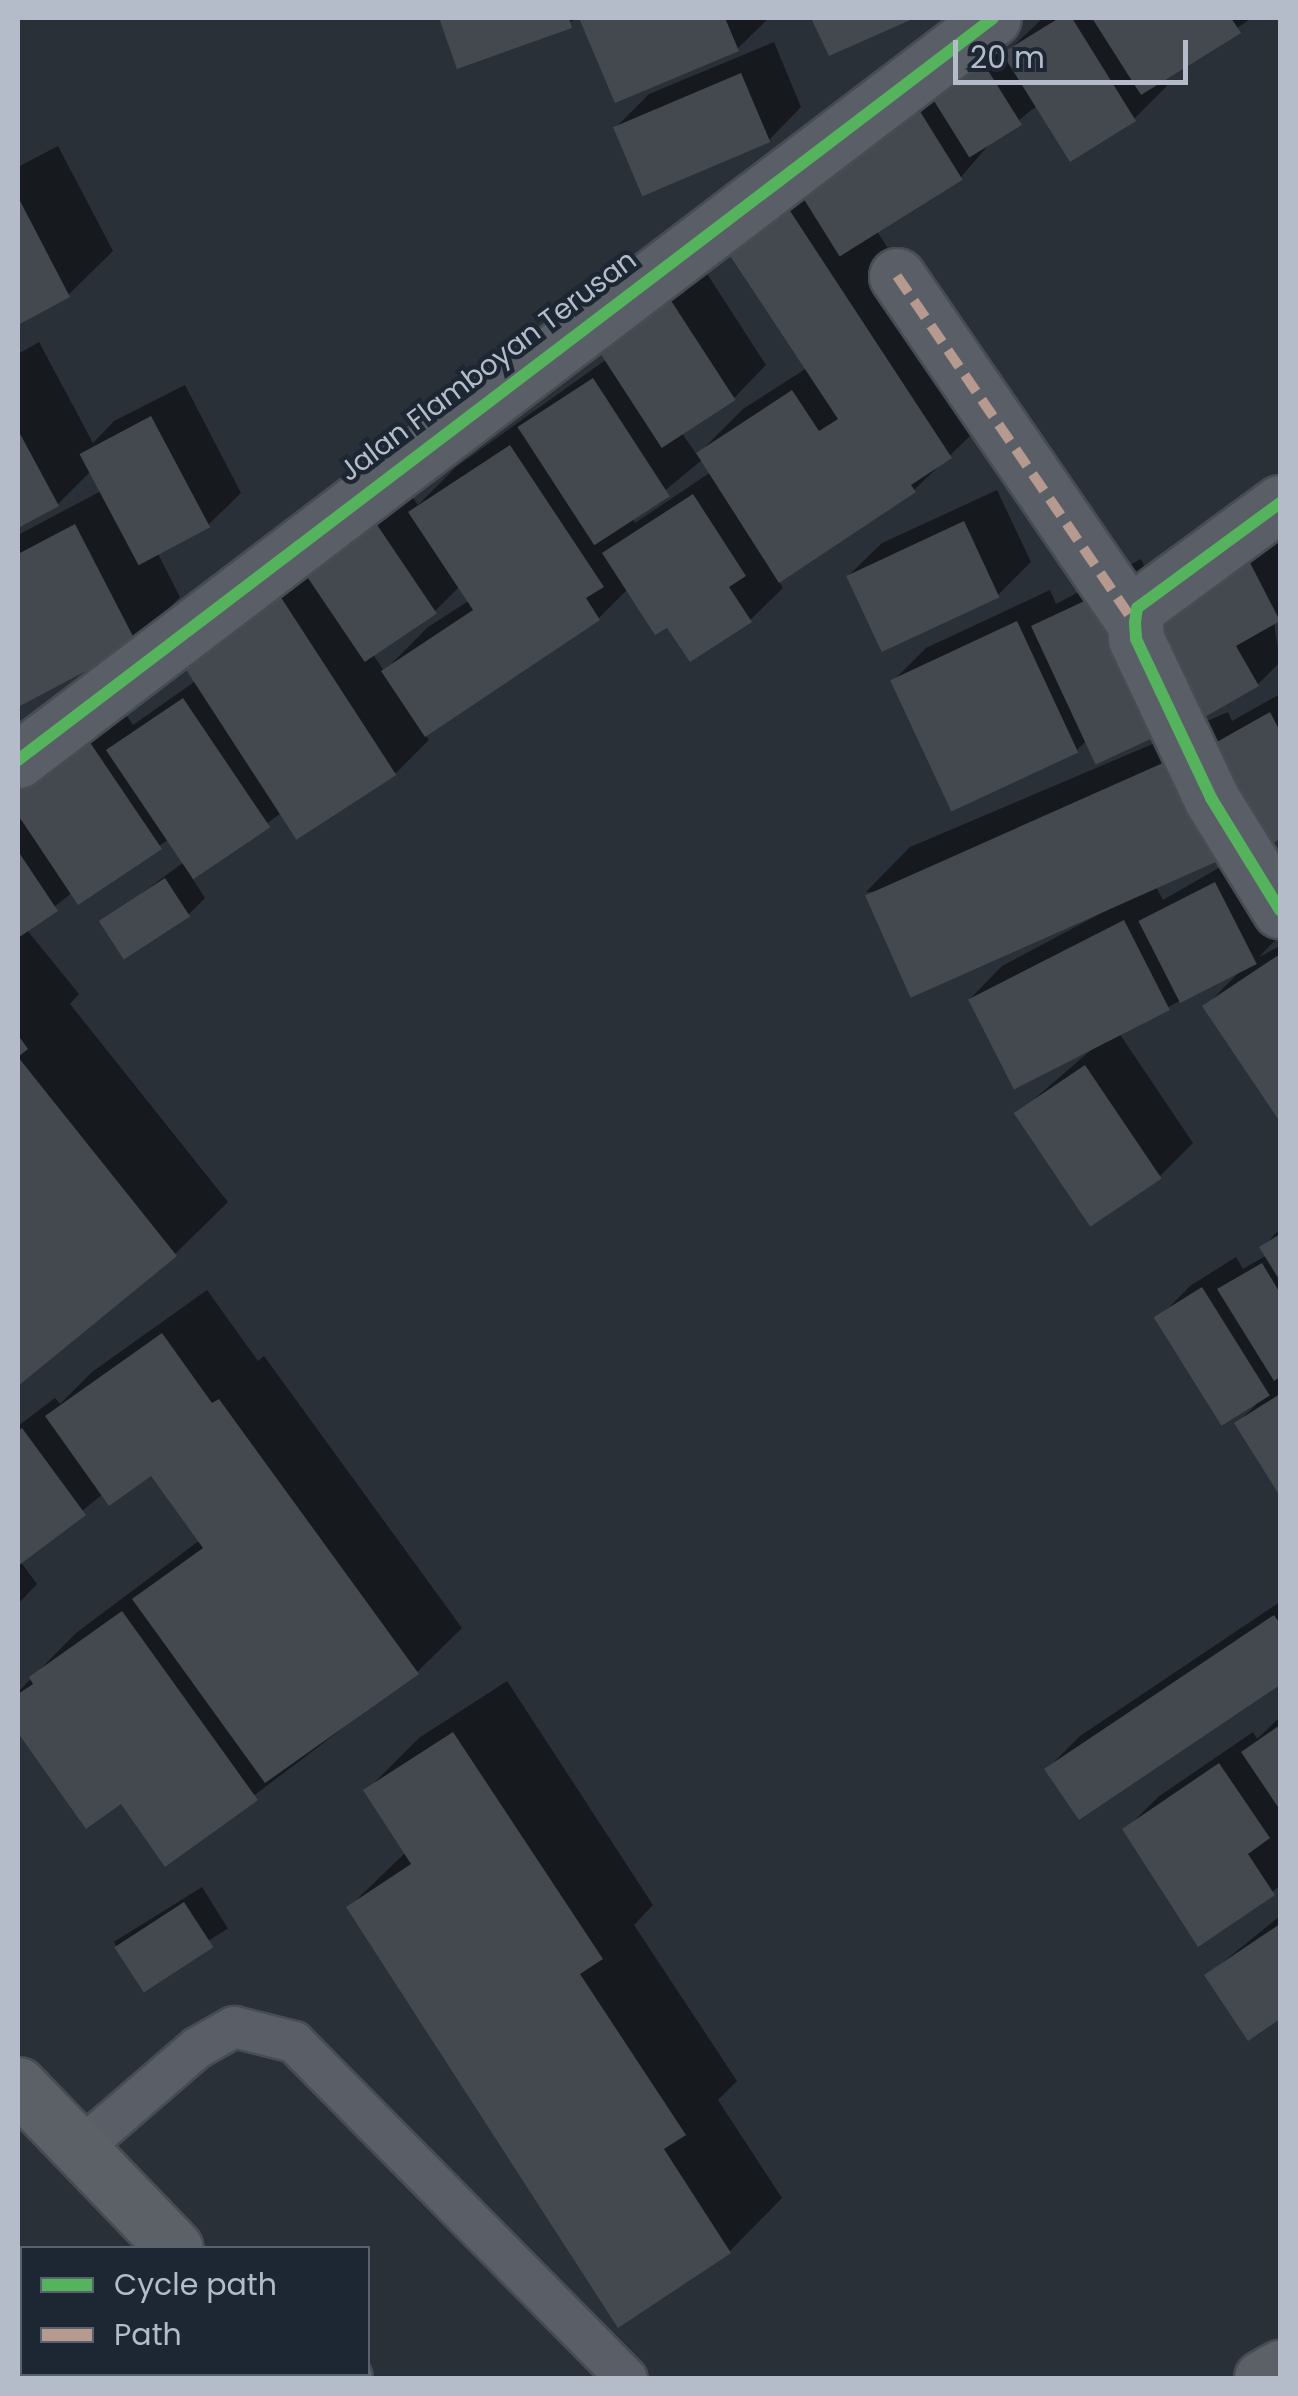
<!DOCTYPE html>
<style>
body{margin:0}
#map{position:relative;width:1298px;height:2396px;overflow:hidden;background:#2a3038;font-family:Poppins,sans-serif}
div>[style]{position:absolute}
.shadow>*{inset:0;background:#0007;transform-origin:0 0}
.building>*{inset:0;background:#444950;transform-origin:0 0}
.roads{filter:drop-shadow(2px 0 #484c53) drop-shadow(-2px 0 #484c53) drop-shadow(0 2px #484c53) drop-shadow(0 -2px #484c53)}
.service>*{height:40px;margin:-20px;padding:0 20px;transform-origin:20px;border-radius:20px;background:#5a5e66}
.minor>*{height:55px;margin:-27.5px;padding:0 27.5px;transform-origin:27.5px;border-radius:27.5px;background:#5a5e66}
.primary>*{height:55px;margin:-27.5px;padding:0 27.5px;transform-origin:27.5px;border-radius:27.5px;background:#5c6168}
.motorway>*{height:55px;margin:-27.5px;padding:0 27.5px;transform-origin:27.5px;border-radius:27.5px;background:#5a5d60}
.quiet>*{height:10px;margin-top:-5px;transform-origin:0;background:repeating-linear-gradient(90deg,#b69a8f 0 20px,transparent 0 30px)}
.cycleway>*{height:12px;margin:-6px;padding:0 6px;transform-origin:6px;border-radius:6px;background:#56b35d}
span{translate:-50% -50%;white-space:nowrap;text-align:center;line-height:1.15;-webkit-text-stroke:9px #1d2633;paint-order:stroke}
.street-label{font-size:28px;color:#b4bcc9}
.frame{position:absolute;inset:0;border:20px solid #b4bcc9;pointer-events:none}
.legend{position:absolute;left:20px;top:2246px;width:350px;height:130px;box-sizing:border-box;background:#1d2633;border:2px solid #59626f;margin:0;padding:12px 18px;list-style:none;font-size:30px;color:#b4bcc9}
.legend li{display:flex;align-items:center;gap:20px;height:50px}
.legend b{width:50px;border:2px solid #59626f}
.scale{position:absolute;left:953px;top:40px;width:235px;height:45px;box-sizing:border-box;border:5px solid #b4bcc9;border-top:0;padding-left:12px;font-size:30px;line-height:35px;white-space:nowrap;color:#b4bcc9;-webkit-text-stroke:8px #1d2633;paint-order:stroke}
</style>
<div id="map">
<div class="shadow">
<i style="clip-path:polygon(441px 18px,579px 18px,459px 66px)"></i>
<i style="clip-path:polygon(581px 18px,769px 18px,737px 49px,617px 100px)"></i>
<i style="clip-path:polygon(evenodd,1043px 18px,1252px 18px,1162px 78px,1167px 86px,1134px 119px,1038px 105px,992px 141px,961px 177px,876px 230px,995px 412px,914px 490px,778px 580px,783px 588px,750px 620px,668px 624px,628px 589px,599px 618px,425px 734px,429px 740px,397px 772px,284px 811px,192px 878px,205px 898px,188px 915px,102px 923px,184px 862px,169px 839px,79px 901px,73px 892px,26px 929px,79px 994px,70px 1004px,228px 1202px,175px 1254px,18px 1382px,18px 822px,23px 818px,18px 779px,119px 704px,133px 725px,197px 680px,396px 473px,418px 505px,456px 467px,607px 359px,702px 266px,766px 365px,734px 398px,681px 432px,697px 455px,743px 409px,807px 368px,718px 234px,997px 40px,1005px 54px,1043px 18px,703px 459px,711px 472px,635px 523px,632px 518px,703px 459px,1043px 18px,460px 586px,470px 600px,428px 627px,384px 671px,372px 653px,434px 612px,460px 586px)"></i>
<i style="clip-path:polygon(774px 42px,801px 107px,769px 140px,616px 127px,649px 94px)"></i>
<i style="clip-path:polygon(58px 146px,113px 251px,68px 295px,18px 322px,18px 167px)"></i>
<i style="clip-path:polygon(39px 342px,93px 443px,114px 421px,185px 385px,241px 493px,208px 525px,157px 552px,180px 597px,136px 642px,18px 704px,18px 535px,101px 491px,91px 471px,58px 504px,18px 525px,18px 354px)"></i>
<i style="clip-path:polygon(997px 490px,1031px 562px,998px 595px,849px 575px,882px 543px)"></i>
<i style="clip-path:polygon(1280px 526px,1280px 619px,1274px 622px,1280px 662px,1258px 684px,1087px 740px,1076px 751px,893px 681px,926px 648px,1050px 590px,1056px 604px,1141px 559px,1158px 596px)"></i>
<i style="clip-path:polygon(1280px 694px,1280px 836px,1256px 850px,1247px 834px,1155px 885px,1163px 900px,1248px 851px,1280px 935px,1259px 957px,1280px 946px,1280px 1114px,1205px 1007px,1244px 967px,1119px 1033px,1193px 1143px,1160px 1176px,1018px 1113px,1098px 1044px,970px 999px,1002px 966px,1147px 889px,866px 892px,910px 847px,1228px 712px,1232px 721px)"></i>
<i style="clip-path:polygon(1280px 1229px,1280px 1492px,1237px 1423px,1256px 1405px,1158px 1319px,1190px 1286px,1236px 1257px,1243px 1269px,1267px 1255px,1262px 1248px)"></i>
<i style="clip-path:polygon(207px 1290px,258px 1361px,264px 1356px,462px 1628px,417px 1672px,165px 1863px,121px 1801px,86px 1825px,18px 1729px,18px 1692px,76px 1633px,200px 1540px,152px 1472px,103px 1494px,20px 1561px,37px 1584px,18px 1604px,18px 1426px,55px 1398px,60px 1404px,92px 1372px)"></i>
<i style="clip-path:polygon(1280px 1602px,1280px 1682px,1079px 1817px,1047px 1769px,1080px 1736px)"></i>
<i style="clip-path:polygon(507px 1681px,653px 1905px,634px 1925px,737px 2081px,718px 2100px,782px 2198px,730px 2251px,619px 2324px,349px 1907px,406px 1852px,366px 1791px,419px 1738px)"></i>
<i style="clip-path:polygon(1280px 1717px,1280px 1886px,1199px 1943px,1125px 1830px,1158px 1797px,1253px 1732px,1257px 1739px)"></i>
<i style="left:202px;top:1887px;width:49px;height:104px;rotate:58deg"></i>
<i style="clip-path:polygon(1280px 1916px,1280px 2016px,1249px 2037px,1207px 1975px)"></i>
</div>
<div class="building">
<i style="clip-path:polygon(439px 18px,569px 18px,572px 28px,457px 69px)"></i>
<i style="clip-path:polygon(579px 18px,725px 18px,739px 51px,615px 103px)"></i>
<i style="clip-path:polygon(811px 18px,915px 18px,829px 56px)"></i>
<i style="clip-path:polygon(1059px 18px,1072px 18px,1136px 121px,1070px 162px,1002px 53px)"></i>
<i style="clip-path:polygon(1092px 18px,1231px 18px,1241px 33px,1141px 95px)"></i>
<i style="left:979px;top:56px;width:81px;height:62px;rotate:58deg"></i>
<i style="left:741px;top:73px;width:75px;height:139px;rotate:67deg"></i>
<i style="left:916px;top:105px;width:88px;height:145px;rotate:58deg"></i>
<i style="clip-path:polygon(777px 191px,952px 458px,911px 485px,916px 492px,779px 583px,696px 453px,792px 390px,819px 431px,838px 419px,715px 233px)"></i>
<i style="clip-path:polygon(18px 197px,70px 297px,18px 325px)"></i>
<i style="left:668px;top:296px;width:124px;height:88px;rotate:57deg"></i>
<i style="left:593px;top:378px;width:141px;height:90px;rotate:57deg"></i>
<i style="left:151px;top:416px;width:126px;height:81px;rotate:62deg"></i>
<i style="clip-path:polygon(18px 430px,59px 506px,18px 528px)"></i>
<i style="clip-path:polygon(510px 445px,604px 587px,586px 598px,600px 620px,425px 737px,381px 671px,473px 610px,408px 512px)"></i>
<i style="clip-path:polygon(693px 494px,746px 576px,729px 587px,752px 622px,690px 662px,667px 628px,655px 635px,602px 553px)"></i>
<i style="left:363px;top:504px;width:132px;height:87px;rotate:56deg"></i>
<i style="left:964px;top:521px;width:84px;height:130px;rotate:65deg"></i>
<i style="clip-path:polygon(75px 524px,137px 644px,18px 707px,18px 554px)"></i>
<i style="clip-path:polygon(1244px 551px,1280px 621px,1236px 646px,1259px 686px,1189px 726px,1143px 607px)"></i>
<i style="left:271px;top:582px;width:230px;height:119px;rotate:57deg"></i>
<i style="left:1108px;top:590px;width:153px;height:85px;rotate:65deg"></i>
<i style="left:1017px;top:621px;width:145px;height:140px;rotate:65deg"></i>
<i style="left:183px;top:698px;width:156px;height:93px;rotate:56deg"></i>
<i style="clip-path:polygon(1270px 712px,1280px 731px,1280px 839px,1255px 853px,1199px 752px)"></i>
<i style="clip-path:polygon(85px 735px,162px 849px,78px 905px,18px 815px,18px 780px)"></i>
<i style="left:1183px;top:754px;width:112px;height:348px;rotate:66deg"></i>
<i style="clip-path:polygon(18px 851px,58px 911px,18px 938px)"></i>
<i style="left:165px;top:878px;width:46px;height:79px;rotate:57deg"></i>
<i style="left:1215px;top:882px;width:92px;height:86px;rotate:63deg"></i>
<i style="left:1124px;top:920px;width:101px;height:175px;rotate:63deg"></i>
<i style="clip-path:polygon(1280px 954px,1280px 1117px,1278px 1119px,1202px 1006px)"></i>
<i style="clip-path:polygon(18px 1035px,28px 1049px,18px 1057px,177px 1256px,18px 1386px)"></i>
<i style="left:1085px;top:1065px;width:137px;height:86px;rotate:56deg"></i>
<i style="clip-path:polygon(1280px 1234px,1280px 1281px,1259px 1247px)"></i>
<i style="clip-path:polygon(1262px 1263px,1280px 1293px,1280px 1377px,1274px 1381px,1217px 1289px)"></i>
<i style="left:1202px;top:1287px;width:128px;height:57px;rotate:58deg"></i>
<i style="clip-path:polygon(162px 1333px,212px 1403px,219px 1399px,419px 1674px,265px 1783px,132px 1599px,203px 1548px,151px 1476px,109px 1506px,45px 1416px)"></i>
<i style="clip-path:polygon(1280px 1394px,1280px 1496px,1234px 1423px)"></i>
<i style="clip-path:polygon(22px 1428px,86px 1515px,18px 1566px,18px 1431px)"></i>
<i style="clip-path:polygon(122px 1611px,258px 1800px,165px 1867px,121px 1804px,86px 1829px,18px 1733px,18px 1694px,33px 1684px,29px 1677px)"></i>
<i style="clip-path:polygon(1274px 1615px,1280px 1624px,1280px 1685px,1079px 1820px,1044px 1769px)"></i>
<i style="clip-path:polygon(1280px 1725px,1280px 1810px,1241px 1752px)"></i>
<i style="clip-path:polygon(453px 1732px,603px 1959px,580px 1974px,686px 2135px,664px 2149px,731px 2253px,618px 2328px,346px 1907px,411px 1864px,363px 1790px)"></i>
<i style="clip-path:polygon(1219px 1763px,1270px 1838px,1248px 1854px,1275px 1895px,1198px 1947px,1122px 1829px)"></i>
<i style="left:184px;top:1902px;width:54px;height:83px;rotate:57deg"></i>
<i style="clip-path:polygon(1280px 1924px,1280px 2019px,1248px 2041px,1204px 1975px)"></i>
</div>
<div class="roads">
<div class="service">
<i style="left:80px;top:2149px;width:155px;rotate:-40.8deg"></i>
<i style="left:197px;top:2048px;width:43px;rotate:-29.6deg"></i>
<i style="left:234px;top:2027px;width:62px;rotate:14deg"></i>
<i style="left:294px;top:2042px;width:473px;rotate:45.3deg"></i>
</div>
<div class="minor">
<i style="left:897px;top:276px;width:421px;rotate:55.6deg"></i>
<i style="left:1280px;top:503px;width:177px;rotate:143.7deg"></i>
<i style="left:1137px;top:608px;width:15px;rotate:98deg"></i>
<i style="left:1135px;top:623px;width:16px;rotate:86deg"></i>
<i style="left:1136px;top:639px;width:176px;rotate:64.7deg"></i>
<i style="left:1211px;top:798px;width:132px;rotate:58.4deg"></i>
<i style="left:18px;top:760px;width:1225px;rotate:-37.27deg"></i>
</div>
<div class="primary">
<i style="left:18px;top:2085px;width:226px;rotate:46.1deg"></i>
<i style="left:286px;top:2374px;width:6px;rotate:39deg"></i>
<i style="left:338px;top:2374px;width:7px;rotate:34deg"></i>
<i style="left:1262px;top:2378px;width:21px;rotate:-29deg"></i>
</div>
<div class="motorway">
<i style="left:18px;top:2319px;width:6px;rotate:51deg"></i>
<i style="left:66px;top:2374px;width:6px;rotate:45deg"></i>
</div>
</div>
<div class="quiet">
<i style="left:897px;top:276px;width:421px;rotate:55.6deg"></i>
</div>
<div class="cycleway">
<i style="left:1280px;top:503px;width:177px;rotate:143.7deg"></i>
<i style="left:1137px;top:608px;width:15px;rotate:98deg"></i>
<i style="left:1135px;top:623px;width:16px;rotate:86deg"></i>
<i style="left:1136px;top:639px;width:176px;rotate:64.7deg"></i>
<i style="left:1211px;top:798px;width:132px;rotate:58.4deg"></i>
<i style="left:18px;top:760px;width:1225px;rotate:-37.27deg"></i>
</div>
<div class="street-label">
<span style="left:488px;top:366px;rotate:-37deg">Jalan Flamboyan Terusan</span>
</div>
<div class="frame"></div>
<ul class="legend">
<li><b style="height:12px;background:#56b35d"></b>Cycle path</li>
<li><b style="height:12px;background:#b69a8f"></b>Path</li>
</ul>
<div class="scale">20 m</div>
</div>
